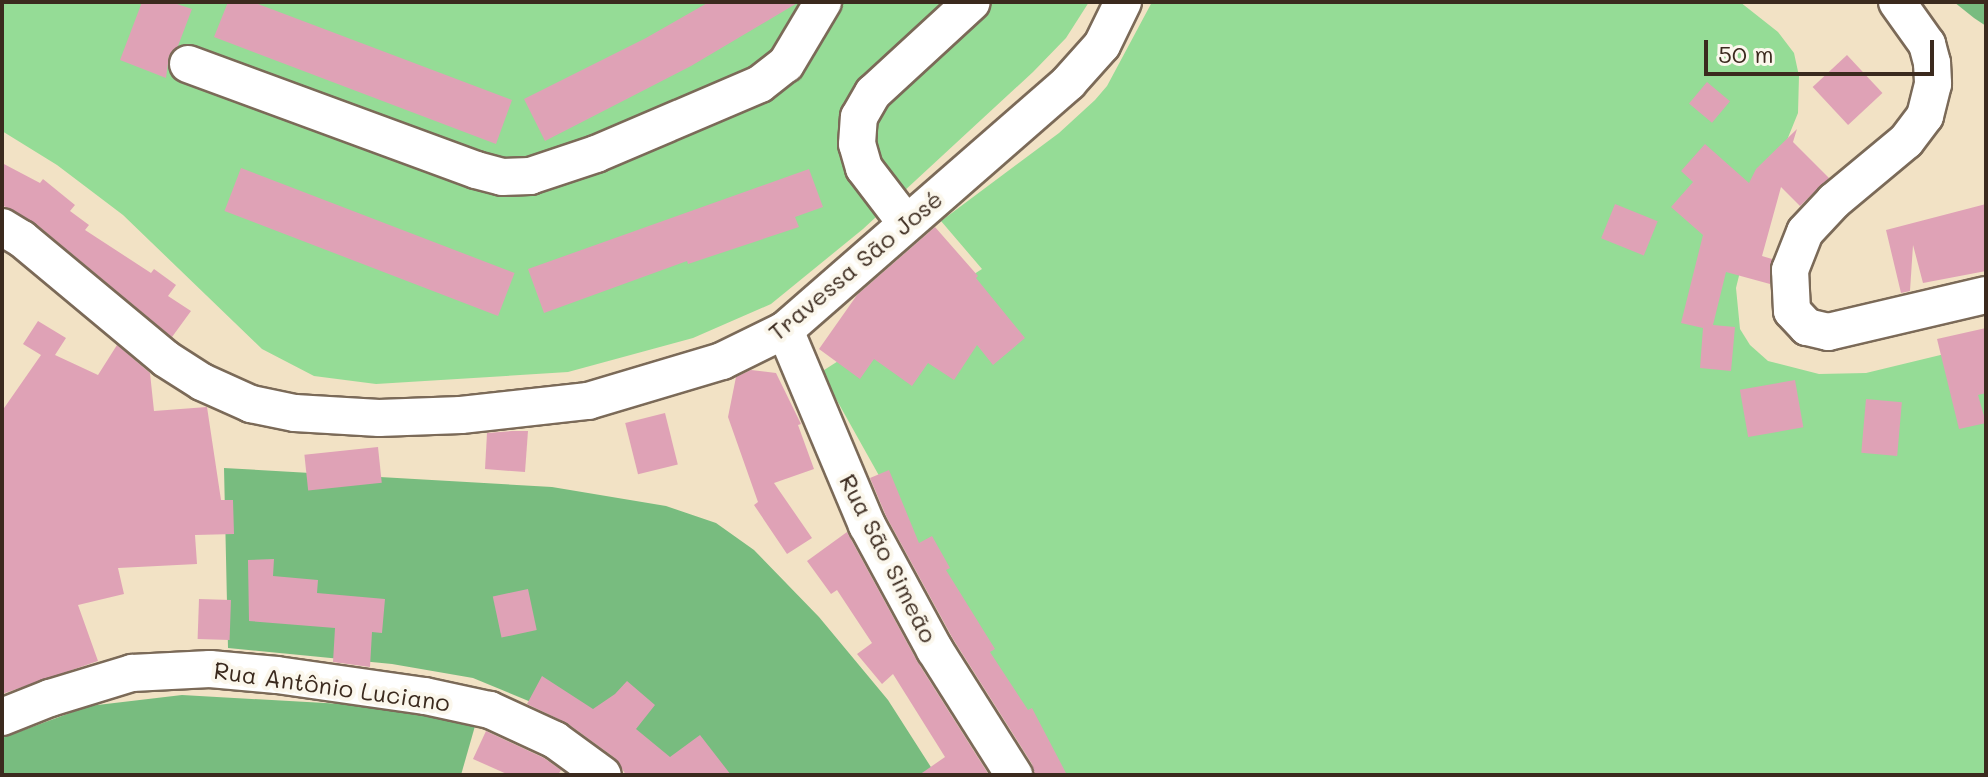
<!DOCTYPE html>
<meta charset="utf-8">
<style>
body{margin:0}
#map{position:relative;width:1988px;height:777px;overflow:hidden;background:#f2e2c5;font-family:Mali,sans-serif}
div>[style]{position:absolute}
.green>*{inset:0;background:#95dc96}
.forest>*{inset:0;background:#78bc7f}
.building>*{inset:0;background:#dfa2b6;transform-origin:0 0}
.roads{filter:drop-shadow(2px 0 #7b6a58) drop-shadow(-2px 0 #7b6a58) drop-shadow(0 2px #7b6a58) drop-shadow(0 -2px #7b6a58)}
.minor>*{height:36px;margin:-18px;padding:0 18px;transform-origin:18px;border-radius:18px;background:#fff}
span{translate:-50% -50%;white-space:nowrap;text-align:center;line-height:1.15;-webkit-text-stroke:8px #fbf7ec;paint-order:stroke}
.street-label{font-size:24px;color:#3b2a1e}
.frame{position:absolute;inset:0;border:4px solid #3b2a1e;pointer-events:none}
.scale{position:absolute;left:1704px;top:40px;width:230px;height:36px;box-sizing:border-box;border:4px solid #3b2a1e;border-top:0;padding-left:10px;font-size:24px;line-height:28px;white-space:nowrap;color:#3b2a1e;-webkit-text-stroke:6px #fbf7ec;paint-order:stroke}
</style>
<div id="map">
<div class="green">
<i style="clip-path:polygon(2px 2px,1089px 2px,1066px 38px,1033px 72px,863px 229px,771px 304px,693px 338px,568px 372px,376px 384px,314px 376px,262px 349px,123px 215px,57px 165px,2px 131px)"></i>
<i style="clip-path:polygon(1152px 2px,1740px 2px,1778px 32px,1794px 53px,1799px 76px,1798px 113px,1750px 231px,1736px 288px,1740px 329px,1750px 345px,1768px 361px,1819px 374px,1866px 373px,1986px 344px,1986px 775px,1056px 775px,905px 522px,821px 372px,982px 269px,941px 221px,1059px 133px,1095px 100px,1107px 86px)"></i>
</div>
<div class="forest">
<i style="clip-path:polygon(1954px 2px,1986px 2px,1986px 26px,1974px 18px)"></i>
<i style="clip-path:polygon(224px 468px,552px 487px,666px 506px,716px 523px,754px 550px,819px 617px,888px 700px,936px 775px,652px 775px,560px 714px,473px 678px,392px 664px,228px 648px)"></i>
<i style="clip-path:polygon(182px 695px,360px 705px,419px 712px,475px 726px,461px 775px,2px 775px,2px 738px,89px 706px)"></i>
</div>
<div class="building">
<i style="clip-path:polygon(142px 2px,171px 2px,192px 9px,178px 46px,169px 56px,166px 78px,120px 60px)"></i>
<i style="clip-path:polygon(228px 2px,253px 2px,512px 100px,496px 144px,214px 37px)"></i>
<i style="clip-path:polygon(709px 2px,799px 2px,691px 66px,545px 141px,524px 99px,646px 38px)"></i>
<i style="left:1847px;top:55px;width:52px;height:47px;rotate:47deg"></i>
<i style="left:1707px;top:82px;width:30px;height:28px;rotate:40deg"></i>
<i style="clip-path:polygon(1797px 129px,1793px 142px,1829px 178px,1800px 206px,1781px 187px,1762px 256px,1772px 259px,1770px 284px,1726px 272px,1713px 325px,1735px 327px,1731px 371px,1700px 368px,1703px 328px,1681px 323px,1703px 235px,1671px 207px,1693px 182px,1681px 171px,1705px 144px,1749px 183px,1756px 169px)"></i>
<i style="clip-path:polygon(2px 163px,40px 183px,43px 179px,75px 205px,70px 211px,89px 225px,85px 230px,151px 273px,154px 269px,176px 285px,168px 296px,191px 311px,172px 337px,35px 223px,2px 205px)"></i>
<i style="left:241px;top:168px;width:293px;height:46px;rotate:21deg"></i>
<i style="clip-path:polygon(809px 169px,823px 207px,795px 217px,799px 227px,688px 264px,687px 261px,544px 313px,528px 269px)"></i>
<i style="left:1615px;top:204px;width:46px;height:37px;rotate:22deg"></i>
<i style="clip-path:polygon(1986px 204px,1986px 271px,1923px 283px,1913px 245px,1910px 291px,1901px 293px,1886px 230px)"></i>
<i style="clip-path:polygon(935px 227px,978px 276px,976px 278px,1025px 338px,993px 365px,977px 345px,954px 380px,928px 363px,912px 386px,874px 359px,860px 379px,819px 349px,857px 295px)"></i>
<i style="clip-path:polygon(38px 321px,66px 338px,55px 355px,98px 375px,117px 345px,150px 373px,154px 411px,207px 407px,221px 500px,233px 500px,234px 534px,195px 535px,197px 564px,118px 568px,124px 594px,78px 605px,98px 661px,2px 694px,2px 411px,41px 355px,23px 344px)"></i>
<i style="clip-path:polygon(1986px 328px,1986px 393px,1978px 395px,1986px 423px,1959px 429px,1937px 339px)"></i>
<i style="clip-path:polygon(751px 370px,776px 373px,801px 424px,798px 425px,814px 469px,774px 483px,812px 538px,787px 554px,754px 505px,758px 502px,728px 417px,736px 377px)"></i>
<i style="left:1795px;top:380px;width:48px;height:56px;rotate:80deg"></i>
<i style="left:1866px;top:399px;width:36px;height:54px;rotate:5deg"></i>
<i style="left:665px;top:413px;width:53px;height:41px;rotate:76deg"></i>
<i style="clip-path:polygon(512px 431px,528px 431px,525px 472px,485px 469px,487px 433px)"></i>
<i style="left:378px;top:447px;width:36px;height:74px;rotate:84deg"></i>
<i style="clip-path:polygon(889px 470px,919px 543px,932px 536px,950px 568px,946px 570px,995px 649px,990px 652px,1028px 710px,1032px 708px,1067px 775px,1035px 775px,1032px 764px,953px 639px,886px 516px,870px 478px)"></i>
<i style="clip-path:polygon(847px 532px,917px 661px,989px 775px,919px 775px,945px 757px,893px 674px,882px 684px,857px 654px,872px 643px,837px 590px,831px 594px,807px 561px)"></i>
<i style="clip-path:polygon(274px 559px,273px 576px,318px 580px,317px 593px,385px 599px,382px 633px,372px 632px,370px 667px,333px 662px,335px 628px,249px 621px,248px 560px)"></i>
<i style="left:528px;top:589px;width:42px;height:36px;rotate:78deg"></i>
<i style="left:199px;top:599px;width:32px;height:40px;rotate:2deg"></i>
<i style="clip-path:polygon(542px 676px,593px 709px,615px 694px,627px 681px,655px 705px,636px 729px,670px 757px,700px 735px,731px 775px,626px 775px,615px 758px,567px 723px,527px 704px)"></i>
<i style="clip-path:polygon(486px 731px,544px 758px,561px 770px,558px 775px,509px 775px,473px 759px)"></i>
</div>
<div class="roads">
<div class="minor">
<i style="left:1897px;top:2px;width:52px;rotate:54.5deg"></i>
<i style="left:1927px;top:44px;width:20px;rotate:75deg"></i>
<i style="left:1932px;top:63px;width:21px;rotate:87deg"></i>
<i style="left:1933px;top:84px;width:33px;rotate:104deg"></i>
<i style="left:1925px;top:116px;width:31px;rotate:127deg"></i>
<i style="left:1906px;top:141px;width:94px;rotate:140.2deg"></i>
<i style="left:1834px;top:201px;width:42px;rotate:133.1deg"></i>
<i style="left:1805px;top:232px;width:41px;rotate:111.5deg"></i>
<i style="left:1790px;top:270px;width:41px;rotate:87.2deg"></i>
<i style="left:1792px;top:311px;width:22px;rotate:47deg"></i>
<i style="left:1807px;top:327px;width:22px;rotate:13deg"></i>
<i style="left:1828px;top:332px;width:162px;rotate:-13.2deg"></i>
<i style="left:188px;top:64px;width:307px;rotate:20.2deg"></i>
<i style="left:476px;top:170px;width:27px;rotate:15deg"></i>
<i style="left:502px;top:177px;width:28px;rotate:-2deg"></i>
<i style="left:530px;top:176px;width:70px;rotate:-18.4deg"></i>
<i style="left:596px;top:154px;width:178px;rotate:-23.1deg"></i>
<i style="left:760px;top:84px;width:33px;rotate:-38deg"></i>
<i style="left:786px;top:64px;width:72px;rotate:-59.2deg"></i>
<i style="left:906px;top:223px;width:69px;rotate:-127.4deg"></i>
<i style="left:864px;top:168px;width:25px;rotate:-106deg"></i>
<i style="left:857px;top:144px;width:27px;rotate:-86deg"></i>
<i style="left:859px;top:117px;width:28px;rotate:-60deg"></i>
<i style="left:873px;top:93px;width:134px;rotate:-42.6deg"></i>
<i style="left:2px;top:227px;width:23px;rotate:31deg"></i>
<i style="left:22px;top:239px;width:187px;rotate:39.8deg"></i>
<i style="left:166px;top:359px;width:43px;rotate:32.6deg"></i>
<i style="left:202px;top:382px;width:54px;rotate:24.2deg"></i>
<i style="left:251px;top:404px;width:45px;rotate:11.6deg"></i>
<i style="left:295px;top:413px;width:84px;rotate:3.4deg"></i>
<i style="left:379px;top:418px;width:82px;rotate:-2.1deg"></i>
<i style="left:461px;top:415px;width:128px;rotate:-6.3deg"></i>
<i style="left:588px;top:401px;width:140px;rotate:-16.6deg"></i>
<i style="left:722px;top:361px;width:70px;rotate:-26.2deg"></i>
<i style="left:785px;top:330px;width:376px;rotate:-41.1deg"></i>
<i style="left:1068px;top:83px;width:51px;rotate:-48.2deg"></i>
<i style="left:1102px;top:45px;width:48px;rotate:-64deg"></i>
<i style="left:785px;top:330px;width:212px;rotate:67.2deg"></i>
<i style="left:867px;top:525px;width:142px;rotate:61.5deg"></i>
<i style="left:935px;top:650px;width:148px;rotate:57.7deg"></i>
<i style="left:2px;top:717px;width:52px;rotate:-21.6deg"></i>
<i style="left:50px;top:698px;width:86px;rotate:-17deg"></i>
<i style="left:132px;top:673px;width:78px;rotate:-2.9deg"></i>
<i style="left:210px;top:669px;width:67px;rotate:5.1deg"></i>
<i style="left:277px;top:675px;width:149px;rotate:8.1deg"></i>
<i style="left:425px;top:696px;width:66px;rotate:12.2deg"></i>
<i style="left:490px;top:710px;width:72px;rotate:24.8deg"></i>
<i style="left:555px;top:740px;width:59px;rotate:36.1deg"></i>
</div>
</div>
<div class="street-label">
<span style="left:855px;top:265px;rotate:-40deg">Travessa São José</span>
<span style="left:889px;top:558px;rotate:63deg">Rua São Simeão</span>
<span style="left:332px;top:686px;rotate:8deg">Rua Antônio Luciano</span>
</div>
<div class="frame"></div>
<div class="scale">50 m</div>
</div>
